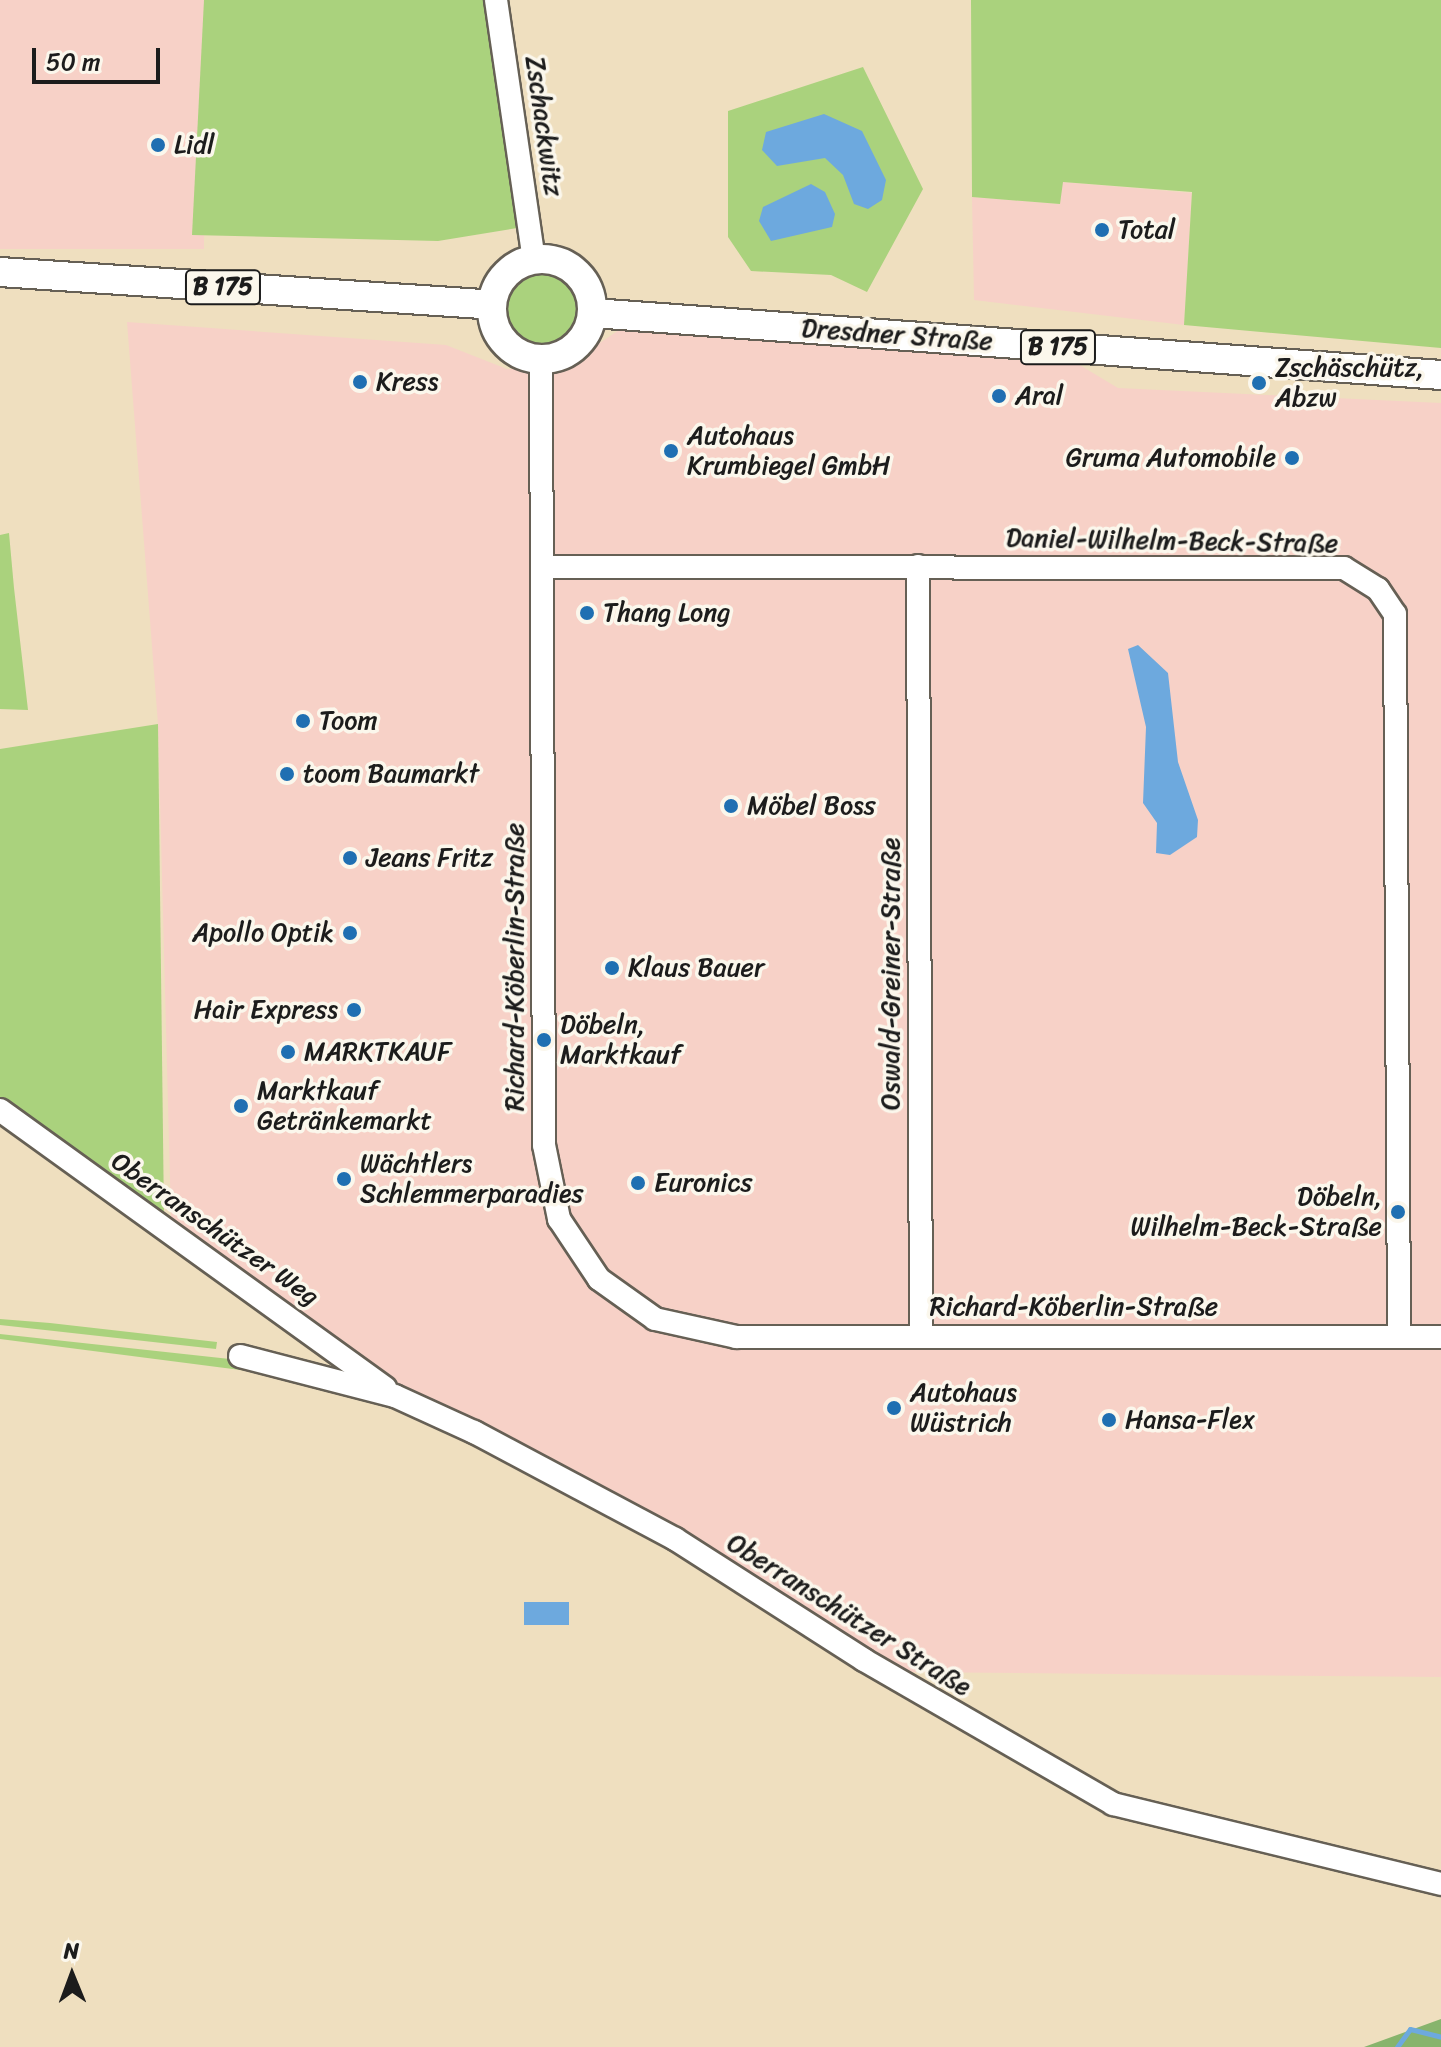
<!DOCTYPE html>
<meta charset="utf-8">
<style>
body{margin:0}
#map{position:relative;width:1441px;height:2047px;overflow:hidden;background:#efdfbf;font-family:Sriracha,sans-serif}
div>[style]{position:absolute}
.built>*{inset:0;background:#f7d1c7;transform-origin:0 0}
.green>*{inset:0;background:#aad27d}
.round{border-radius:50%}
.forest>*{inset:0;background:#87b46c}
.water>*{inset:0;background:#6da9de;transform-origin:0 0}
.stream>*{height:5px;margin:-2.5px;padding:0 2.5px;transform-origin:2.5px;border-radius:2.5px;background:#6da9de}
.roads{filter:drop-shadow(2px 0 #666055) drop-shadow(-2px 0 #666055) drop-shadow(0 2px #666055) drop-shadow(0 -2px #666055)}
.minor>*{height:22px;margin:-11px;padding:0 11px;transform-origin:11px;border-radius:11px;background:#fff}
.major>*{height:28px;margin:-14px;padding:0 14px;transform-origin:14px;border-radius:14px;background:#fff}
.major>.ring{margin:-14px;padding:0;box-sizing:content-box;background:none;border:28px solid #fff;border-radius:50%}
.dots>*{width:22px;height:22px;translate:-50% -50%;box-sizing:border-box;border:4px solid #fbf7ec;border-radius:50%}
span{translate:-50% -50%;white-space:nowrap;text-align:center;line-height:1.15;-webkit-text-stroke:7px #fbf7ec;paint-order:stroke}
.shield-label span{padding:2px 6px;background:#fbf7ec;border:2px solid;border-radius:6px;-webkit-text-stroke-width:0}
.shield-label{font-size:24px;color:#1c1c1c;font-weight:700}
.street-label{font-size:26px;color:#1c1c1c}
.poi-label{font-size:26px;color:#1c1c1c}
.left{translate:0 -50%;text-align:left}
.right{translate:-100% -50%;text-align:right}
.north{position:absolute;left:32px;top:1935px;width:80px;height:80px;-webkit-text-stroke:6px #fbf7ec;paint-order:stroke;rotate:359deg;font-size:22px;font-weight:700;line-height:32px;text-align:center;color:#1c1c1c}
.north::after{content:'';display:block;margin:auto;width:28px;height:36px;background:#1c1c1c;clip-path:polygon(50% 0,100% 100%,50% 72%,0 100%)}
.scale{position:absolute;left:32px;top:48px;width:128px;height:36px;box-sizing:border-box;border:4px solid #1c1c1c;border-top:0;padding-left:10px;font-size:24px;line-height:28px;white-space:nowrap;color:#1c1c1c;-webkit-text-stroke:6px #fbf7ec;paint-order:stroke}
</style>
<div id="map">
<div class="built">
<i style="left:0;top:0;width:204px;height:249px"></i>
<i style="clip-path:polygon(1062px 182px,1192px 193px,1184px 325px,974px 300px,972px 197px,1060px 204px)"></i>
<i style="clip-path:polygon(127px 322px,446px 345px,507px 369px,538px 369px,582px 355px,622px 328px,1068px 358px,1118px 388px,1441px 403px,1441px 1677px,899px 1672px,724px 1556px,406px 1392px,171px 1218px,158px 724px)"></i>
</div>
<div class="green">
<i style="clip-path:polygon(204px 0,486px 0,523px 227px,438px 241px,192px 235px)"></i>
<i style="clip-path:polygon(971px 0,1441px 0,1441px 348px,1184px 325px,1192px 192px,1063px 182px,1060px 204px,972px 197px)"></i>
<i style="clip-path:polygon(863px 67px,923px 189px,867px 292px,831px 275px,751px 271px,728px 237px,728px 111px)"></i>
<i class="round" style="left:504px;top:271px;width:76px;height:76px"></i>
<i style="clip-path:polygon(9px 533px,14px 588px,28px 710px,0 709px,0 535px)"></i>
<i style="clip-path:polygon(158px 724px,164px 1218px,0 1105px,0 749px)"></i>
<i style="clip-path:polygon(0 1319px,50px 1323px,217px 1342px,216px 1349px,0 1325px)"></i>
<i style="clip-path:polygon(0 1334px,239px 1360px,271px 1374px,0 1339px)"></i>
</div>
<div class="forest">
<i style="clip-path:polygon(1441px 2019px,1441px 2047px,1364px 2047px)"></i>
</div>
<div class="water">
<i style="clip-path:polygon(824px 114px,862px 131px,886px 180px,882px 200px,868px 209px,854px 204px,843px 175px,825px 158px,777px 166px,762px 150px,766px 132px)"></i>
<i style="clip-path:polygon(811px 184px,825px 192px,835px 214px,832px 227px,771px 241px,759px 221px,763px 207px)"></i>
<i style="clip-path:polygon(1138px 645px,1168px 673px,1178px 762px,1198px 820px,1197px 837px,1170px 855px,1156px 853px,1157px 823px,1143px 803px,1146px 727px,1128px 649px)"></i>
<i style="left:569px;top:1602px;width:23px;height:45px;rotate:90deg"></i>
</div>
<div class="stream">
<i style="left:1397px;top:2047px;width:22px;rotate:-54deg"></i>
<i style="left:1410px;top:2029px;width:32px;rotate:14deg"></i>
</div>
<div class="roads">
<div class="minor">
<i style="left:496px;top:0;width:262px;rotate:81.7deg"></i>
<i style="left:541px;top:359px;width:786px;rotate:89.78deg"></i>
<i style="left:544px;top:1145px;width:76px;rotate:78.5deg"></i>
<i style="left:559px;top:1219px;width:72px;rotate:56.3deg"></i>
<i style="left:599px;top:1279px;width:69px;rotate:35.5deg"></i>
<i style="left:655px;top:1319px;width:83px;rotate:12.5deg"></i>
<i style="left:736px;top:1337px;width:705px"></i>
<i style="left:918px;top:566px;width:769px;rotate:89.78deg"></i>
<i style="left:543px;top:567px;width:801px;rotate:0.07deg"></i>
<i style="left:1344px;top:568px;width:40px;rotate:32deg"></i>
<i style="left:1378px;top:589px;width:30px;rotate:56deg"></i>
<i style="left:1395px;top:614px;width:723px;rotate:89.68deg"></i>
<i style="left:0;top:1110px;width:475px;rotate:35.8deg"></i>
<i style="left:240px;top:1356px;width:160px;rotate:14.5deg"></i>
<i style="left:395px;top:1396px;width:87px;rotate:24.5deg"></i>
<i style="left:474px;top:1432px;width:228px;rotate:28deg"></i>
<i style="left:675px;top:1539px;width:224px;rotate:32.6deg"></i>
<i style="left:864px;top:1660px;width:288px;rotate:30deg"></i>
<i style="left:1113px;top:1804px;width:338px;rotate:13.7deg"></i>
</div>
<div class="major">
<i class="ring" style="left:492px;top:259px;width:72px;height:72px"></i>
<i style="left:0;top:272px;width:493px;rotate:3.8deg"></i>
<i style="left:593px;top:313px;width:850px;rotate:4.18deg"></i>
</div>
</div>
<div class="dots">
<i style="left:158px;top:145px;background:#1f6fb2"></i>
<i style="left:1102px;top:230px;background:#1f6fb2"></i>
<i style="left:360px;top:382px;background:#1f6fb2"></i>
<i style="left:1259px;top:383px;background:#1f6fb2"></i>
<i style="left:999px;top:396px;background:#1f6fb2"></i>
<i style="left:671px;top:451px;background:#1f6fb2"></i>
<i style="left:1292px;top:458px;background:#1f6fb2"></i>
<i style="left:587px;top:613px;background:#1f6fb2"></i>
<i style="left:303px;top:721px;background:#1f6fb2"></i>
<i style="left:287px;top:774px;background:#1f6fb2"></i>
<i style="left:731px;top:806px;background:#1f6fb2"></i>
<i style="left:350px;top:858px;background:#1f6fb2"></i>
<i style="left:350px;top:933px;background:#1f6fb2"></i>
<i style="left:612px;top:968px;background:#1f6fb2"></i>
<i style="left:354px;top:1010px;background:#1f6fb2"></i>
<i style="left:544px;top:1040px;background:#1f6fb2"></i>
<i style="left:288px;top:1052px;background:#1f6fb2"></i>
<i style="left:241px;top:1106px;background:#1f6fb2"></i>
<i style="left:344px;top:1179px;background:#1f6fb2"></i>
<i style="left:638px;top:1183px;background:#1f6fb2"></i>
<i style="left:1398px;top:1212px;background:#1f6fb2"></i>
<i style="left:894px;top:1408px;background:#1f6fb2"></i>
<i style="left:1109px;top:1420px;background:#1f6fb2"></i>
</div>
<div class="shield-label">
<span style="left:223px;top:287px">B 175</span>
<span style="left:1058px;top:347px">B 175</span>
</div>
<div class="street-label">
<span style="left:544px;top:126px;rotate:82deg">Zschackwitz</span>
<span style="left:897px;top:335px;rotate:4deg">Dresdner Straße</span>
<span style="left:1172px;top:541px;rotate:1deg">Daniel-Wilhelm-Beck-Straße</span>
<span style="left:515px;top:967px;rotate:-90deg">Richard-Köberlin-Straße</span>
<span style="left:891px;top:974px;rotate:-90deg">Oswald-Greiner-Straße</span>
<span style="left:215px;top:1229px;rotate:35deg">Oberranschützer Weg</span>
<span style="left:1074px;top:1307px">Richard-Köberlin-Straße</span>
<span style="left:849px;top:1615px;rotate:32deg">Oberranschützer Straße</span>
</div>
<div class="poi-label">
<span class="left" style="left:174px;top:145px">Lidl</span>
<span class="left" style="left:1118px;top:230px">Total</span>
<span class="left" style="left:1275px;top:383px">Zschäschütz,<br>Abzw</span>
<span class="left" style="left:376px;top:382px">Kress</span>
<span class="left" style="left:1015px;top:396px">Aral</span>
<span class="left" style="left:687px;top:451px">Autohaus<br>Krumbiegel GmbH</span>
<span class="right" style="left:1276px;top:458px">Gruma Automobile</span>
<span class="left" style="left:603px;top:613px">Thang Long</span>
<span class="left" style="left:319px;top:721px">Toom</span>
<span class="left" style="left:303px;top:774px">toom Baumarkt</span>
<span class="left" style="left:747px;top:806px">Möbel Boss</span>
<span class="left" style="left:366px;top:858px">Jeans Fritz</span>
<span class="right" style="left:334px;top:933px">Apollo Optik</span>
<span class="left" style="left:628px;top:968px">Klaus Bauer</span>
<span class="right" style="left:338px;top:1010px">Hair Express</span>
<span class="left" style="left:560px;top:1040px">Döbeln,<br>Marktkauf</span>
<span class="left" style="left:304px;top:1052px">MARKTKAUF</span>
<span class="left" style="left:257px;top:1106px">Marktkauf<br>Getränkemarkt</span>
<span class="left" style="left:360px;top:1179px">Wächtlers<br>Schlemmerparadies</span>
<span class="left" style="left:654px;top:1183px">Euronics</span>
<span class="right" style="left:1382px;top:1212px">Döbeln,<br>Wilhelm-Beck-Straße</span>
<span class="left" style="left:910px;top:1408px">Autohaus<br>Wüstrich</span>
<span class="left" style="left:1125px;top:1420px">Hansa-Flex</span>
</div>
<div class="north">N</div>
<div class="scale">50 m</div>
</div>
